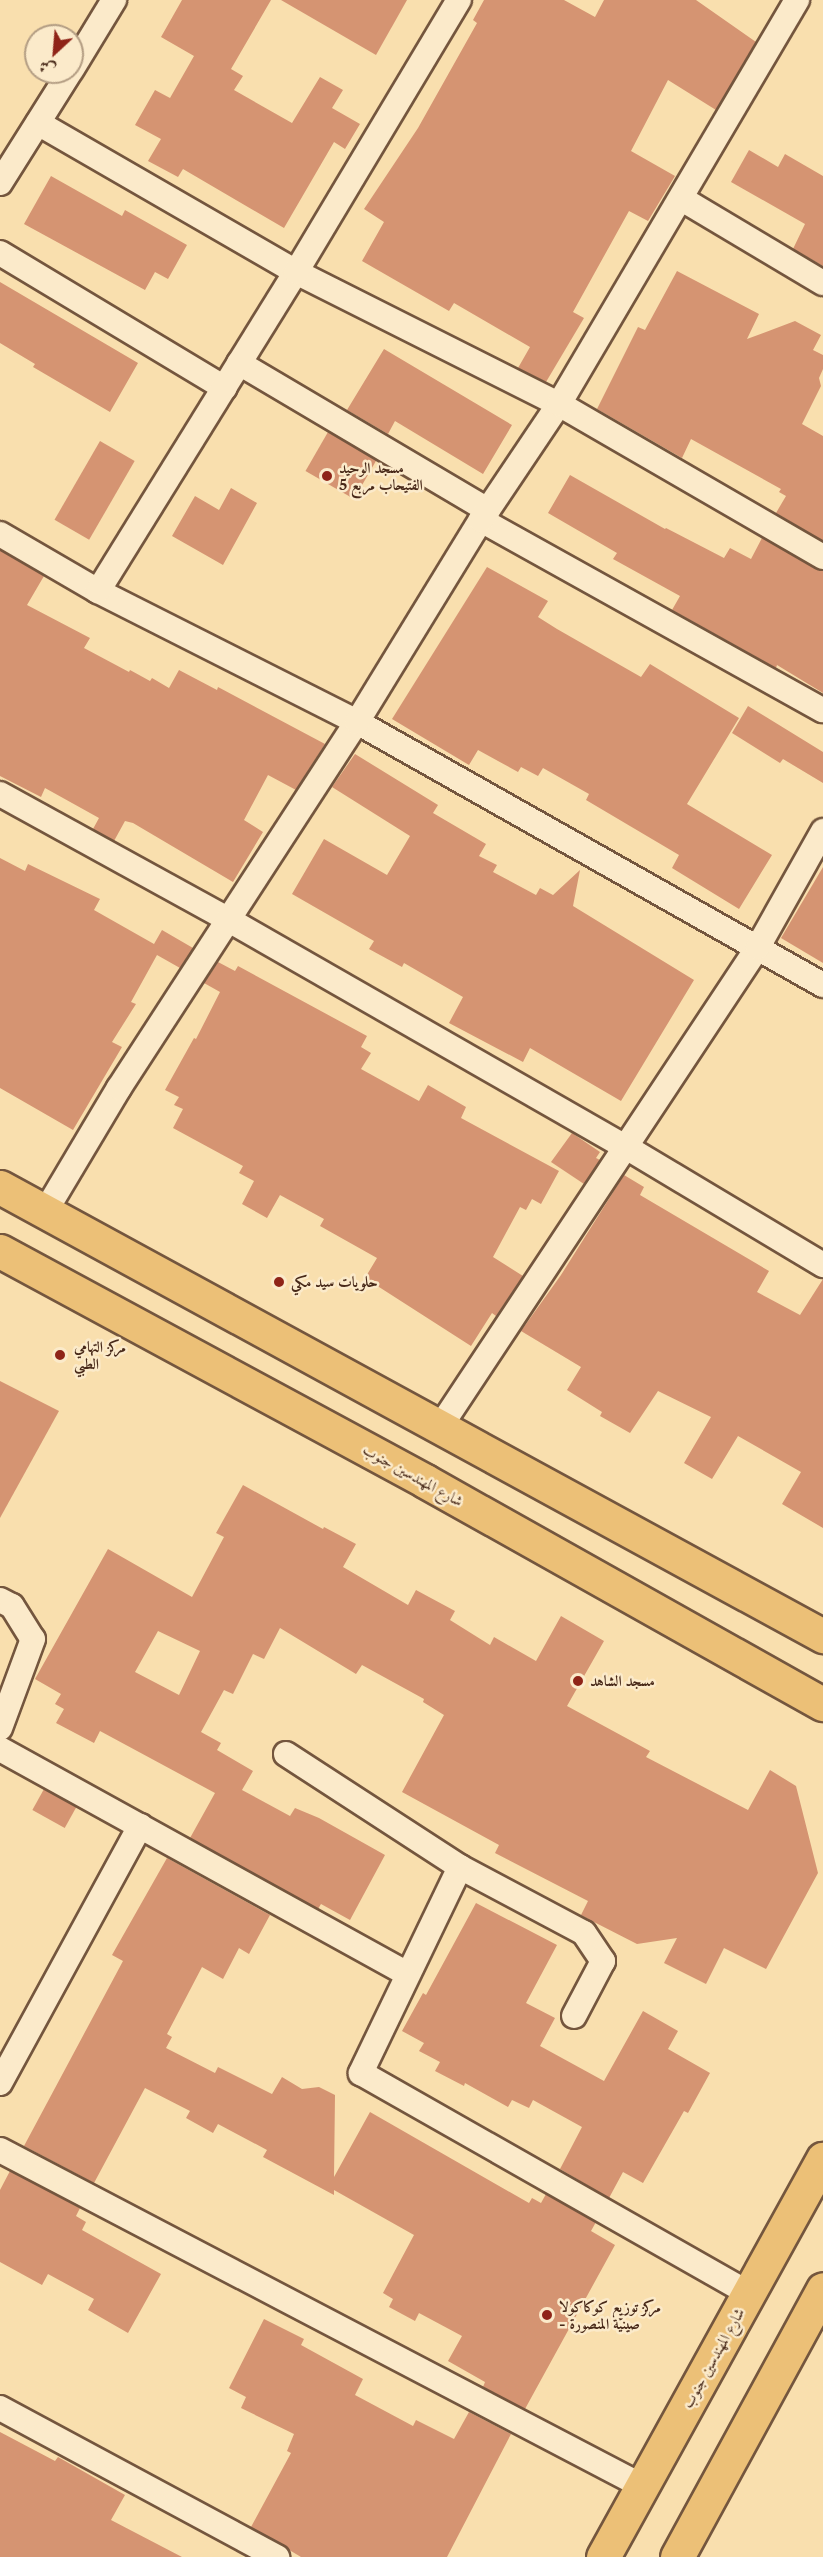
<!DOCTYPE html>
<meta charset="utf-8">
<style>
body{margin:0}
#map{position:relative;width:823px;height:2557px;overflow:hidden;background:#f9dfae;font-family:"Libre Caslon Text",Amiri,serif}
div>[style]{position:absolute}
.building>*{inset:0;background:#d59472;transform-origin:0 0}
.roads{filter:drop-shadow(2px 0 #74563e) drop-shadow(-2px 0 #74563e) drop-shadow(0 2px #74563e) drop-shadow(0 -2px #74563e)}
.minor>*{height:24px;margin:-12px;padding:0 12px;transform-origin:12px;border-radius:12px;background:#fbeaca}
.trunk>*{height:33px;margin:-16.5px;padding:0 16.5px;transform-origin:16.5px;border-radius:16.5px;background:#ecc077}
.dots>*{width:16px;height:16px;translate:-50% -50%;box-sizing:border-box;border:3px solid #fbeaca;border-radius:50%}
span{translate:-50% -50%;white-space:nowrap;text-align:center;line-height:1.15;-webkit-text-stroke:5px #fbeaca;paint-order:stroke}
.poi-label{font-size:15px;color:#482919;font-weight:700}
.left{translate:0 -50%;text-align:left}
.street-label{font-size:15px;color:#482919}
.north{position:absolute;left:24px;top:24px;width:60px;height:60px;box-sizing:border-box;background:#fbeaca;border:2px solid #b39d83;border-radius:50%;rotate:206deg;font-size:16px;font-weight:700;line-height:24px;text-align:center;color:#482919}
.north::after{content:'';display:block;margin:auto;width:21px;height:27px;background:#8f2418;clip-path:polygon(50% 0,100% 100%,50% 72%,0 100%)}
</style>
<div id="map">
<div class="building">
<i style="clip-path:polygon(182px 0,271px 0,231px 69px,243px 76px,234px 90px,292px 123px,320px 77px,343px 90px,332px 108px,360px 124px,345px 149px,334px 142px,284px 228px,183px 169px,178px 177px,148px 161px,161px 139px,135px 125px,155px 90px,170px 98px,194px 56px,161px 37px)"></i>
<i style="clip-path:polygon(281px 0,407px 0,376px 55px)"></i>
<i style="clip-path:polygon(484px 0,564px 0,595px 17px,604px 0,696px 0,756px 42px,716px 110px,668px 80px,631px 151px,675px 176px,648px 221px,629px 211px,573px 312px,584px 318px,546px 382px,518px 368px,530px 347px,454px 303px,449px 311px,362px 261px,384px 222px,364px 209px,418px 128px,477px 23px,473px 20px)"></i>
<i style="clip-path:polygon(749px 150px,778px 167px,785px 154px,823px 176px,823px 266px,793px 249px,805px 224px,731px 182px)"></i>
<i style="clip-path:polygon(51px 176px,122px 216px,125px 210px,187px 245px,168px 279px,155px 272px,145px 290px,24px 224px)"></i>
<i style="clip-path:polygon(677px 271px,759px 314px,747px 339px,795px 321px,821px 335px,813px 350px,823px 355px,823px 369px,819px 378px,821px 386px,802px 424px,823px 436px,823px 541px,776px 513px,786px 496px,779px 492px,781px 489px,691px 439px,682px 458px,597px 409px,638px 327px,645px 330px)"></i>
<i style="clip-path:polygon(0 282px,138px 363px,110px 412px,33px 367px,35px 364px,0 343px)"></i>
<i style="clip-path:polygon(384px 349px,512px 425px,483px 474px,395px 421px,388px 434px,347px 410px)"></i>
<i style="left:328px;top:432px;width:56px;height:45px;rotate:30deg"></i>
<i style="left:100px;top:441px;width:40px;height:91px;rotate:30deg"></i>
<i style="clip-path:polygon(570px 475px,665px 529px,666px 528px,724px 558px,730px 548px,751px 559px,762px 538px,823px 571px,823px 693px,777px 665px,776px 668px,672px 610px,680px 596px,613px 559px,617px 553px,548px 513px)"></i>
<i style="clip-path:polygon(231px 488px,257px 503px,223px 565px,172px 536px,195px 496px,219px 510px)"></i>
<i style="clip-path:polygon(0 550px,44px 576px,27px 605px,90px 638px,84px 648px,129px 672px,130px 670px,150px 681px,152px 678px,169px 688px,179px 670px,217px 690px,218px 687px,325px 744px,296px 790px,268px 775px,244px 820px,263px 832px,233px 882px,133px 823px,125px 821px,114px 841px,93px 829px,99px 818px,45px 788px,41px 797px,0 776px)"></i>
<i style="clip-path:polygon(487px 567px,548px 601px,538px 617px,557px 629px,641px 677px,650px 664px,739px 718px,687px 804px,772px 855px,739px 909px,672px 868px,679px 855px,586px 800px,589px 794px,543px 768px,538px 776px,521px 767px,518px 772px,478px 750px,469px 765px,392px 719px)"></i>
<i style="clip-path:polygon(748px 706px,823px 752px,823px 783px,783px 759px,780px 763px,732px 733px)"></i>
<i style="clip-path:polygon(355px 754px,438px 805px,433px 813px,486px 844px,479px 856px,497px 865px,493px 872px,536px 895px,540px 888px,553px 895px,580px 870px,573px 906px,694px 980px,621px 1101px,530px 1048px,523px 1062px,449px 1023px,463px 997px,404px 963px,402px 967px,369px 949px,374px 941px,292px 894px,324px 839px,387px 875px,410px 836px,332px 787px)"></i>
<i style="clip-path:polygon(0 858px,25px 871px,28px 864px,100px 899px,94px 910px,154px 944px,162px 930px,193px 948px,180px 968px,157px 955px,131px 1002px,136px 1004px,112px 1042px,122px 1047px,73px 1130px,0 1088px)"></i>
<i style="clip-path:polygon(823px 867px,823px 963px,781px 938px)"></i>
<i style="clip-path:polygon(218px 962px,235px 971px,238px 966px,367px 1036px,361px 1047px,371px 1053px,361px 1069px,419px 1101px,428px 1085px,466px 1107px,461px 1118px,559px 1171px,541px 1204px,532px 1199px,526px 1210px,520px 1207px,493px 1257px,523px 1276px,496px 1316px,492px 1313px,471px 1346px,365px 1278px,377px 1258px,320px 1226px,324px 1219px,280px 1195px,267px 1218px,242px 1204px,254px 1181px,239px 1173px,243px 1166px,173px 1128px,183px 1109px,174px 1105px,179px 1097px,165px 1090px,194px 1038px,196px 1039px,220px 992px,204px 983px)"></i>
<i style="clip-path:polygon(572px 1133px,600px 1152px,596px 1158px,600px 1160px,584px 1184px,551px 1162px)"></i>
<i style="clip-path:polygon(624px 1175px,644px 1187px,640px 1195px,769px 1271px,757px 1292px,800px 1315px,823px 1279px,823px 1528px,782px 1504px,801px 1472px,738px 1436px,712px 1479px,684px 1463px,711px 1417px,658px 1391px,630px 1433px,600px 1416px,602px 1412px,567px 1390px,581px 1367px,521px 1331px,561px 1275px)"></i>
<i style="clip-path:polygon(0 1381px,59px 1411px,0 1518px)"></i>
<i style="clip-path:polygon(evenodd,243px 1485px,323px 1529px,324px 1527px,356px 1544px,343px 1567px,408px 1605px,416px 1590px,455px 1611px,450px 1620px,490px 1645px,494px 1637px,536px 1661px,561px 1616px,604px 1641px,567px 1706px,650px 1751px,646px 1757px,748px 1810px,770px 1770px,796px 1786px,818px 1873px,766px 1969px,724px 1948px,706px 1984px,664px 1963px,677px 1938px,637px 1944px,592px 1921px,581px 1915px,588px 1901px,495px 1853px,499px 1845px,402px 1792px,444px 1715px,423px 1702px,424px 1699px,362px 1665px,356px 1674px,280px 1628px,264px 1659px,253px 1654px,233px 1694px,224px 1690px,201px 1732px,221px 1743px,217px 1750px,253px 1771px,242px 1790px,290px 1816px,295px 1808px,319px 1818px,385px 1855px,350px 1920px,321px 1904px,318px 1909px,190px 1838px,215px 1793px,100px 1731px,94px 1743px,56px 1723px,64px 1709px,55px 1704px,61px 1694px,35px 1679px,108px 1549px,192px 1597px,224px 1537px,216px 1533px,243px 1485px,158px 1631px,200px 1651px,179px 1695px,135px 1672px,158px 1631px)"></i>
<i style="left:44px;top:1789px;width:37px;height:24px;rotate:29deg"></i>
<i style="clip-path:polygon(167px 1858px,270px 1915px,249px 1954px,239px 1948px,223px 1979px,202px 1967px,167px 2034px,172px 2037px,166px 2048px,215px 2073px,218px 2067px,272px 2094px,282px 2077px,302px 2089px,319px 2087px,335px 2095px,334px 2177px,370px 2112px,529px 2203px,532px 2198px,541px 2203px,546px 2194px,596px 2222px,591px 2231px,615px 2245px,525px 2409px,483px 2387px,485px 2382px,448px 2361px,462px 2336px,419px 2313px,415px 2321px,389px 2307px,393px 2299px,383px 2293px,414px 2235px,334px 2190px,334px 2195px,263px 2157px,267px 2150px,218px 2124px,213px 2133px,186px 2118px,190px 2111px,145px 2088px,94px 2183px,24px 2146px,123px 1961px,112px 1955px)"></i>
<i style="clip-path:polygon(476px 1903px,557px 1945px,526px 2003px,555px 2018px,540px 2046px,604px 2081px,643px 2011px,678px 2031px,668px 2049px,710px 2073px,688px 2113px,684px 2111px,643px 2183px,623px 2172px,609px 2198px,560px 2169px,582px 2127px,533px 2100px,529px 2108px,512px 2100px,508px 2107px,465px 2083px,464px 2086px,435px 2071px,440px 2062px,419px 2051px,424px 2043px,402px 2031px,423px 1993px,426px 1995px)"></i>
<i style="clip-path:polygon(10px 2171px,80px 2208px,76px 2216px,86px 2222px,82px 2230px,161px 2274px,128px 2333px,88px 2310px,94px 2299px,48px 2274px,42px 2285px,0 2262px,0 2190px)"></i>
<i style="clip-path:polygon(264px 2319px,304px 2339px,301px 2345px,363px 2379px,355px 2395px,413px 2426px,416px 2420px,454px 2439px,469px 2412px,511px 2434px,447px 2557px,301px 2557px,251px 2527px,291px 2453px,287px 2451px,294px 2434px,241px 2408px,246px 2397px,229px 2388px)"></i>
<i style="clip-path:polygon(0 2432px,55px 2461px,58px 2457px,125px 2495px,111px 2520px,182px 2557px,0 2557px)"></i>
</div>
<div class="roads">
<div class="minor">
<i style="left:72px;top:69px;width:81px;rotate:-58.7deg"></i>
<i style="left:38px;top:123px;width:298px;rotate:30deg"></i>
<i style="left:296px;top:272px;width:294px;rotate:26.7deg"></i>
<i style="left:559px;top:404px;width:305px;rotate:30.1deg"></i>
<i style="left:0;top:183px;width:131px;rotate:-57.8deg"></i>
<i style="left:682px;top:199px;width:164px;rotate:30.8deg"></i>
<i style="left:0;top:253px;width:262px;rotate:31deg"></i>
<i style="left:239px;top:363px;width:289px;rotate:30.6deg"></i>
<i style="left:481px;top:520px;width:391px;rotate:29.1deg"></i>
<i style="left:0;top:534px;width:113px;rotate:30.2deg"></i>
<i style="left:98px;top:591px;width:290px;rotate:26.8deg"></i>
<i style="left:357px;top:722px;width:535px;rotate:29.44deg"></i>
<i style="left:98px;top:591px;width:375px;rotate:-58.2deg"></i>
<i style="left:296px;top:272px;width:317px;rotate:-59.1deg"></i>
<i style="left:0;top:794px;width:261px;rotate:28.8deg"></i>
<i style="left:229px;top:920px;width:457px;rotate:29.8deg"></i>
<i style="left:626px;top:1147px;width:230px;rotate:30.9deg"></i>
<i style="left:45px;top:1212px;width:144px;rotate:-59.2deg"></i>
<i style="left:119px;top:1088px;width:437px;rotate:-57deg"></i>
<i style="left:357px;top:722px;width:237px;rotate:-58.5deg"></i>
<i style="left:481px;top:520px;width:140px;rotate:-56.1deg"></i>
<i style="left:559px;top:404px;width:469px;rotate:-59.5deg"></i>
<i style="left:440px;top:1427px;width:576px;rotate:-56.48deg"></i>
<i style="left:758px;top:947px;width:133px;rotate:-60.7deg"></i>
<i style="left:0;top:1600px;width:13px;rotate:27deg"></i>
<i style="left:12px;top:1606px;width:39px;rotate:58deg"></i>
<i style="left:33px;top:1639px;width:95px;rotate:110.3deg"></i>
<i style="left:0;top:1749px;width:465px;rotate:28.9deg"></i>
<i style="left:286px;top:1754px;width:207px;rotate:33deg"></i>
<i style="left:460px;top:1867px;width:229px;rotate:115.7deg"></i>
<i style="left:361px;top:2073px;width:446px;rotate:29.6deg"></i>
<i style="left:460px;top:1867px;width:140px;rotate:28deg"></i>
<i style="left:584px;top:1933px;width:34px;rotate:56deg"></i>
<i style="left:603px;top:1961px;width:62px;rotate:117.8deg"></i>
<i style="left:0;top:2083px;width:293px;rotate:-61.4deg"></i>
<i style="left:0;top:2150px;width:725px;rotate:27.63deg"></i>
<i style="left:0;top:2408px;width:315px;rotate:28.3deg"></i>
</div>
<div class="trunk">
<i style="left:0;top:1187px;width:938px;rotate:28.62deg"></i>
<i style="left:0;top:1251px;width:483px;rotate:28.4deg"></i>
<i style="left:425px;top:1481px;width:456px;rotate:29.3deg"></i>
<i style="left:603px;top:2557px;width:455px;rotate:-61.1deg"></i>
<i style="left:677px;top:2557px;width:305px;rotate:-61.4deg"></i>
</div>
</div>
<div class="dots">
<i style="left:327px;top:476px;background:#8f2418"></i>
<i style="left:279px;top:1282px;background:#8f2418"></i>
<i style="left:60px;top:1355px;background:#8f2418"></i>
<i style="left:578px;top:1681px;background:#8f2418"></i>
<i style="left:547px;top:2315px;background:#8f2418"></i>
</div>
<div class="poi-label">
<span class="left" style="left:339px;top:476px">مسجد الوحيد<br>الفتيحاب مربع 5</span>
<span class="left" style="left:291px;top:1282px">حلويات سيد مكي</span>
<span class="left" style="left:74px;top:1355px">مركز التهامي<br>الطبي</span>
<span class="left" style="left:590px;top:1681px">مسجد الشاهد</span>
<span class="left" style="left:559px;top:2315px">مركز توزيع كوكاكولا<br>- صينية المنصورة</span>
</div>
<div class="street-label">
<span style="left:413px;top:1475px;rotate:29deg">شارع المهندسين جنوب</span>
<span style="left:713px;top:2358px;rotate:-61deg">شارع المهندسين جنوب</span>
</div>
<div class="north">ش</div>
</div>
